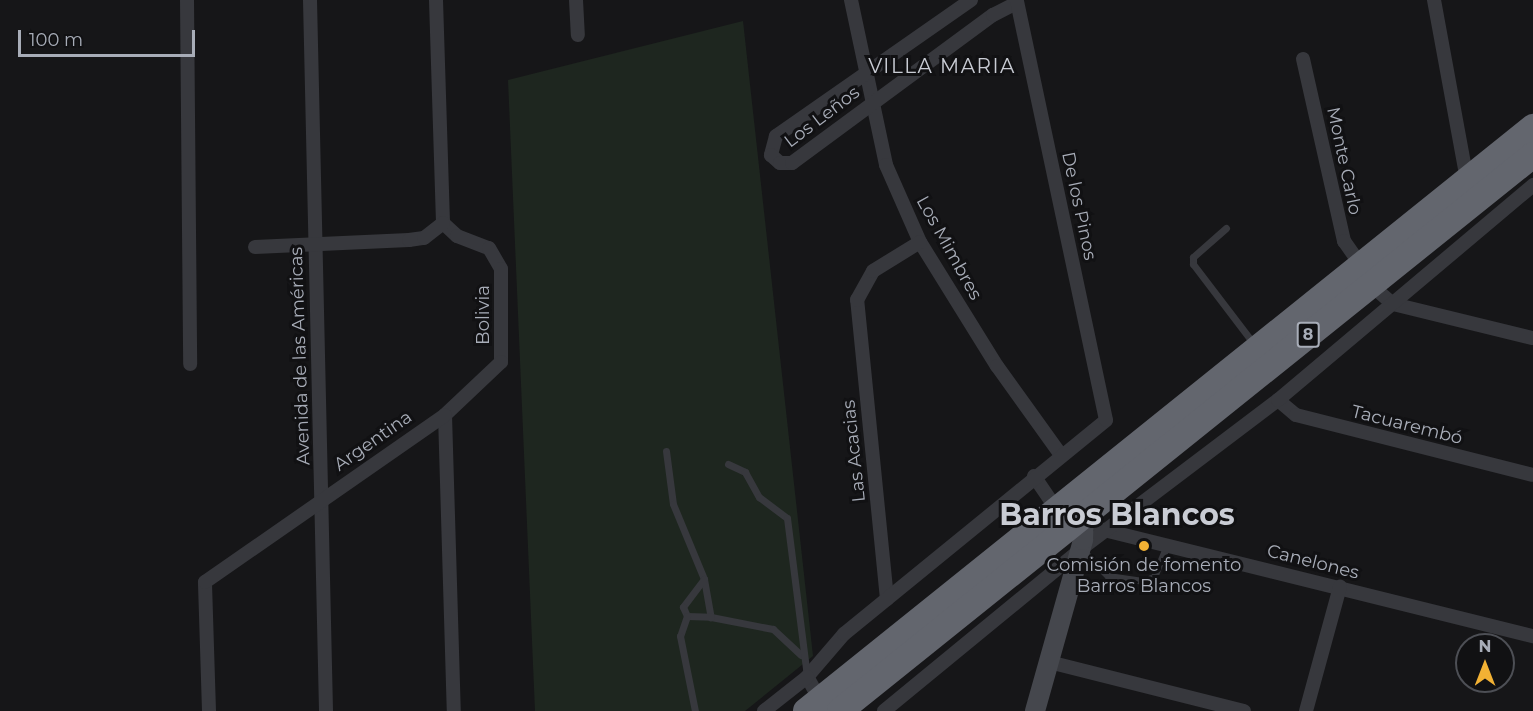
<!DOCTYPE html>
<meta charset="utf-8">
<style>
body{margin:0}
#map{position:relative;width:1533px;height:711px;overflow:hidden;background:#161618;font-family:Montserrat,sans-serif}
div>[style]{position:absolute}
.green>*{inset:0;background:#1e261f}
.lane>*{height:7px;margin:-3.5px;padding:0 3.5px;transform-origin:3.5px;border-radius:3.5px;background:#37383d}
.street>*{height:14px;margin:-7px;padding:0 7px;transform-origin:7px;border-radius:7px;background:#37383d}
.secondary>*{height:20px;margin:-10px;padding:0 10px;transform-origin:10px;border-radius:10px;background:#45474d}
.highway>*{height:26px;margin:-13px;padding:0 13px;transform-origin:13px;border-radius:13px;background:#63666e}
.dots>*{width:16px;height:16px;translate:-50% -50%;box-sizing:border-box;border:3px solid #111113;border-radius:50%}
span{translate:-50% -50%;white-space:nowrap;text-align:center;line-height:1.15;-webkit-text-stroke:6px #111113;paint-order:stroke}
.shield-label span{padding:2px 4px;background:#111113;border:2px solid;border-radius:4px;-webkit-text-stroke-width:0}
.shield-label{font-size:16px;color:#a8adb8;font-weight:700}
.street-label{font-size:18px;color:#a8adb8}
.poi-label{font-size:18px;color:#a8adb8}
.neighbourhood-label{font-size:20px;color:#c9ccd4;letter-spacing:1.5px}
.town-label{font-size:30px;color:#c9ccd4;font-weight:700}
.north{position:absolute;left:1455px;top:633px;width:60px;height:60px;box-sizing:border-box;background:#111113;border:2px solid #4d4f55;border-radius:50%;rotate:0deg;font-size:16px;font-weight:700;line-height:24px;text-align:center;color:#a8adb8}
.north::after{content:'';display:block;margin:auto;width:21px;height:27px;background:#f2b134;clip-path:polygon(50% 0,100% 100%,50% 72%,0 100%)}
.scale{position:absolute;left:18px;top:30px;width:177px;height:27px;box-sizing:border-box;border:3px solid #a8adb8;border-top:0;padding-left:8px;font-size:18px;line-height:21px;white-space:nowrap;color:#a8adb8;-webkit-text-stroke:4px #111113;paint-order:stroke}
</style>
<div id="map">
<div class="green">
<i style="clip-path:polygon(743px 21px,813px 656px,745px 711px,535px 711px,508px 80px)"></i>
</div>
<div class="lane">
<i style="left:1226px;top:228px;width:44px;rotate:138.7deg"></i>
<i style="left:1193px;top:257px;width:7px;rotate:90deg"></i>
<i style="left:1193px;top:264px;width:101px;rotate:52.7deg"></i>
<i style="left:666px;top:451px;width:53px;rotate:82.5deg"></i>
<i style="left:673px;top:504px;width:81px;rotate:67.5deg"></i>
<i style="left:704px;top:579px;width:39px;rotate:80deg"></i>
<i style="left:711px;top:617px;width:63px;rotate:11deg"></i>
<i style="left:773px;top:629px;width:38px;rotate:43deg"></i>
<i style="left:728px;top:464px;width:19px;rotate:25deg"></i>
<i style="left:745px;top:472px;width:29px;rotate:61deg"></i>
<i style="left:759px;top:497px;width:35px;rotate:37deg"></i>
<i style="left:787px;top:518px;width:160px;rotate:82.8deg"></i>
<i style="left:1083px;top:551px;width:35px;rotate:45deg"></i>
<i style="left:1108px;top:576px;width:35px;rotate:8deg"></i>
<i style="left:1143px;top:581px;width:12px;rotate:-20deg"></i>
<i style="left:1154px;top:577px;width:35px;rotate:-68deg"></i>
<i style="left:704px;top:579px;width:35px;rotate:127deg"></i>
<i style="left:683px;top:607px;width:10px;rotate:66deg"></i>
<i style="left:687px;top:616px;width:24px;rotate:2deg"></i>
<i style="left:687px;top:616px;width:21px;rotate:109deg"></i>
<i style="left:680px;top:636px;width:76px;rotate:78.7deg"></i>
</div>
<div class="street">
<i style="left:187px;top:0;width:364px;rotate:89.5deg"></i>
<i style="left:310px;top:0;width:711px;rotate:88.71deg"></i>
<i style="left:436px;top:0;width:223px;rotate:88.2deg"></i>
<i style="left:443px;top:223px;width:19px;rotate:43deg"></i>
<i style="left:457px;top:236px;width:34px;rotate:21deg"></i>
<i style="left:489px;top:248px;width:24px;rotate:60deg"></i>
<i style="left:501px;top:269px;width:93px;rotate:90deg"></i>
<i style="left:501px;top:362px;width:77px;rotate:136.6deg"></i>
<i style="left:445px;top:415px;width:296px;rotate:88.3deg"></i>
<i style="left:576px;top:0;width:35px;rotate:87deg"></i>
<i style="left:851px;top:0;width:169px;rotate:78deg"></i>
<i style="left:886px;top:165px;width:84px;rotate:66.2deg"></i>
<i style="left:920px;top:242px;width:146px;rotate:58.2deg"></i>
<i style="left:997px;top:366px;width:110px;rotate:54.3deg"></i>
<i style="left:971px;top:0;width:238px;rotate:145.1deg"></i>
<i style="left:776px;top:136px;width:20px;rotate:105deg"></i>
<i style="left:771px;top:155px;width:12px;rotate:42deg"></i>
<i style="left:780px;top:163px;width:12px"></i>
<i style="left:792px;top:163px;width:250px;rotate:-36.4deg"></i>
<i style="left:993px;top:15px;width:27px;rotate:-27deg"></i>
<i style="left:1434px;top:0;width:183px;rotate:79.6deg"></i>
<i style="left:1303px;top:59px;width:187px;rotate:77.3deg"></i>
<i style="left:1344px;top:241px;width:29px;rotate:55deg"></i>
<i style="left:255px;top:247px;width:154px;rotate:-2.6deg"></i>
<i style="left:409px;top:240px;width:15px;rotate:-8deg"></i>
<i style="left:424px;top:238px;width:24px;rotate:-38deg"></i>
<i style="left:1371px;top:285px;width:29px;rotate:41deg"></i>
<i style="left:1393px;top:304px;width:144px;rotate:13.7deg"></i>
<i style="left:1278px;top:400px;width:23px;rotate:40deg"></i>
<i style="left:1296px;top:415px;width:244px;rotate:14.2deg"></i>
<i style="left:1034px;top:476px;width:41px;rotate:55.9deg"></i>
<i style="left:1100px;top:529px;width:446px;rotate:13.9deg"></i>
<i style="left:887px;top:599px;width:301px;rotate:-95.7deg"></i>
<i style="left:857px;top:300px;width:33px;rotate:-61deg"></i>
<i style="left:873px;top:271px;width:55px;rotate:-31.7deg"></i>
<i style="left:1049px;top:662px;width:201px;rotate:14.1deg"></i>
<i style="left:820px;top:700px;width:26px;rotate:-119deg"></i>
<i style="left:807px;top:677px;width:57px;rotate:-49.3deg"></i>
<i style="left:844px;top:634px;width:338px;rotate:-39.2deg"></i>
<i style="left:1106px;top:420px;width:429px;rotate:-102deg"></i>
<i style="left:209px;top:711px;width:129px;rotate:-91.8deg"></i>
<i style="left:205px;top:582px;width:292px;rotate:-34.8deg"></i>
<i style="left:764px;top:711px;width:55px;rotate:-38.3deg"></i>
<i style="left:884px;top:711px;width:255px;rotate:-39.4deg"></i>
<i style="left:1081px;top:549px;width:247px;rotate:-37.1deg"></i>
<i style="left:1278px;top:400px;width:334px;rotate:-40.1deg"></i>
<i style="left:1306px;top:711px;width:129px;rotate:-74.7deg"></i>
</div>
<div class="secondary">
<i style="left:1035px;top:711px;width:178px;rotate:-74.3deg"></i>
<i style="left:1083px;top:540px;width:25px;rotate:-88deg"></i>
</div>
<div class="highway">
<i style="left:806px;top:711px;width:933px;rotate:-38.77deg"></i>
<i style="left:840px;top:711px;width:888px;rotate:-38.74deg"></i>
</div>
<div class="dots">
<i style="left:1144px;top:546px;background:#f2b134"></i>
</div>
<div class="shield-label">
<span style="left:1308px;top:335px">8</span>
</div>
<div class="street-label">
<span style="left:822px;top:117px;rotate:-37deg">Los Leños</span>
<span style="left:1344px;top:161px;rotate:78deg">Monte Carlo</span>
<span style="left:1079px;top:206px;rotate:78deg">De los Pinos</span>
<span style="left:949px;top:248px;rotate:61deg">Los Mimbres</span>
<span style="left:483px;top:315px;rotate:-90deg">Bolivia</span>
<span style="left:300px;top:356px;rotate:-92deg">Avenida de las Américas</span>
<span style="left:1407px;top:425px;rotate:14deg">Tacuarembó</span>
<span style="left:373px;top:441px;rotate:-35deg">Argentina</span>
<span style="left:854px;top:451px;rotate:-96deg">Las Acacias</span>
<span style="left:1313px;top:562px;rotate:14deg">Canelones</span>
</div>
<div class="poi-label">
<span style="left:1144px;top:576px">Comisión de fomento<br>Barros Blancos</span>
</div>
<div class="neighbourhood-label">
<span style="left:942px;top:66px">VILLA MARIA</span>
</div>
<div class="town-label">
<span style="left:1117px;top:515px">Barros Blancos</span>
</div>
<div class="north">N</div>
<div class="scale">100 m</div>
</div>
